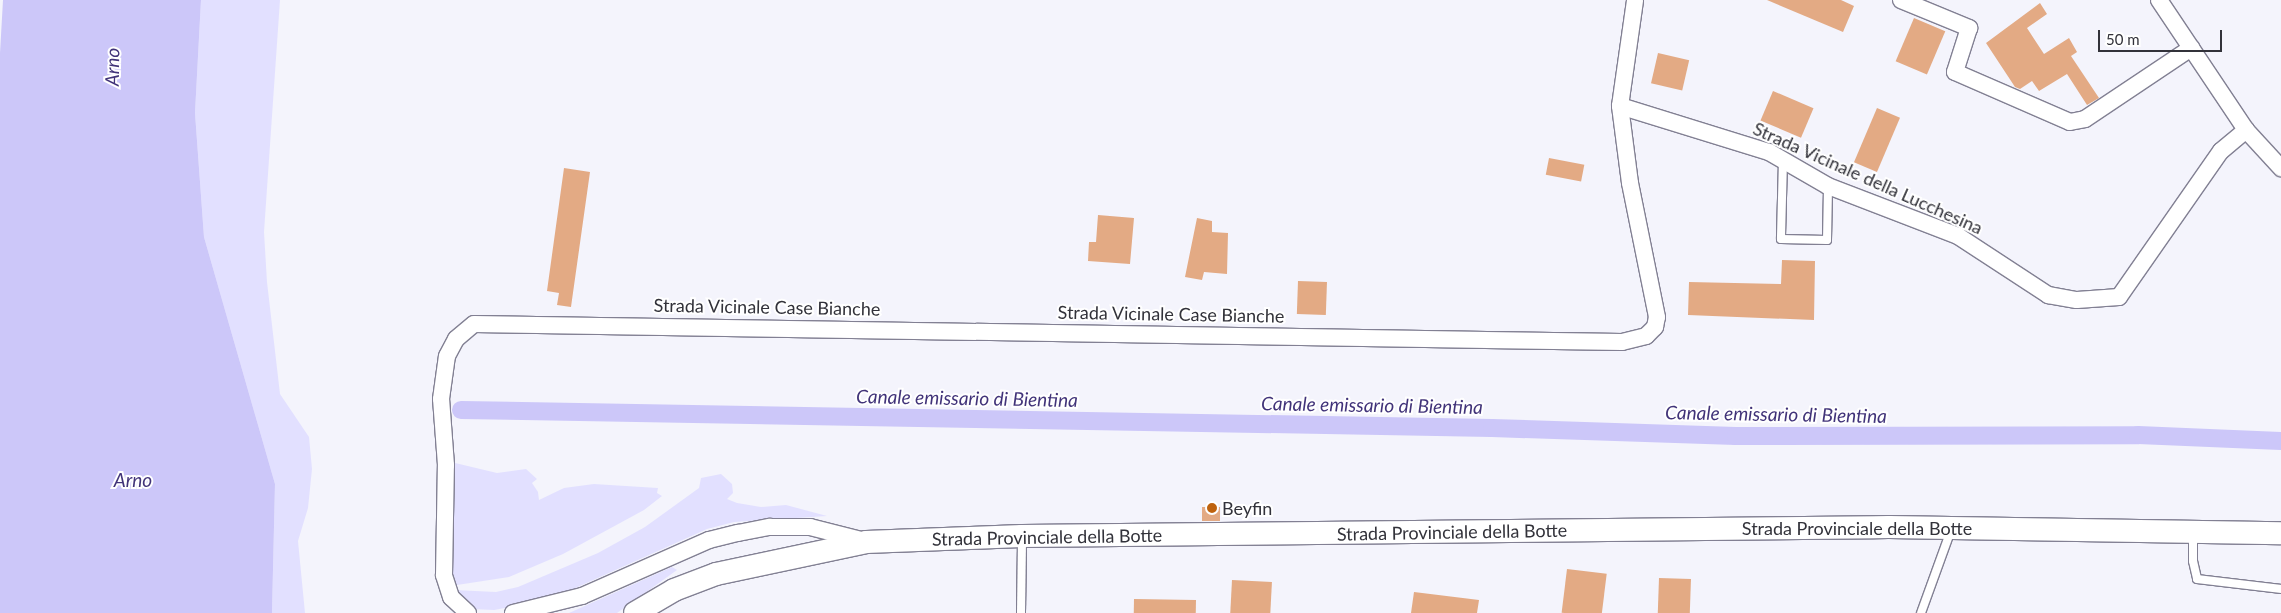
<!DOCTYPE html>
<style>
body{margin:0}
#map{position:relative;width:2281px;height:613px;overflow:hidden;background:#f4f4fc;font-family:Lato,sans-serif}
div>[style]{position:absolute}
.green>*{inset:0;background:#e2e0ff}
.water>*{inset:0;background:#ccc7f9}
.canal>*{height:18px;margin:-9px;padding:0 9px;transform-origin:9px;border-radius:9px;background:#ccc7f9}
.building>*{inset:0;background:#e3aa84;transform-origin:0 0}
.roads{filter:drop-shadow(1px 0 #828093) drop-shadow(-1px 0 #828093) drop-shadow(0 1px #828093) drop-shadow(0 -1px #828093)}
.service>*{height:8px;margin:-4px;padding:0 4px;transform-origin:4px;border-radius:4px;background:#fff}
.minor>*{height:16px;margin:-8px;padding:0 8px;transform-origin:8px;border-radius:8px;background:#fff}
.secondary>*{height:22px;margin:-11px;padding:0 11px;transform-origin:11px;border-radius:11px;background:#fff}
.dots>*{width:14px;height:14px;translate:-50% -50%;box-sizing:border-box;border:2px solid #fff;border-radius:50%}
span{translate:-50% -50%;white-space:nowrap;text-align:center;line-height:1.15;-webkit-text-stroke:4px #fff;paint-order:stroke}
.street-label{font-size:18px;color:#32323a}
.poi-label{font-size:18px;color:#32323a}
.left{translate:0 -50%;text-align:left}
.water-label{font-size:19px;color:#413379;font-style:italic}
.scale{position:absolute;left:2098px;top:30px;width:124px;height:22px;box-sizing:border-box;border:2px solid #32323a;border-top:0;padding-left:6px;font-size:15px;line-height:18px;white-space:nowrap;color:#32323a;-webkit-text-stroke:4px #fff;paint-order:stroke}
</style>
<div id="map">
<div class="green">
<i style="clip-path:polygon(201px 0,280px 0,264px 232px,267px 282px,280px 394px,309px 437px,312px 469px,308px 508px,298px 541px,305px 613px,272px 613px,275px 484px,204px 237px,195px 113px)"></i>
<i style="clip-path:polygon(451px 462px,497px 473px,526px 469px,537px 479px,532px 483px,538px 492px,539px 500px,564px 488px,594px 484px,658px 488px,657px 493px,662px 496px,644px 510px,563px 554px,509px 577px,457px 585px,452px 584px)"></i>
<i style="clip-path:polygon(721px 474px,732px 484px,733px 493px,727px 499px,737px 503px,761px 507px,786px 505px,827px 516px,734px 522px,707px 529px,562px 594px,520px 605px,494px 610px,472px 609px,454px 590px,496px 592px,518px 587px,598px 553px,645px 527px,699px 488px,701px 478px)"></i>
<i style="clip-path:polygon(672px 567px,677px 570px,617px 613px,569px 613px)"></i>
</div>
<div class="water">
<i style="clip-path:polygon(3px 0,201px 0,195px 113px,204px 237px,275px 484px,272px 613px,0 613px,0 53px)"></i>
</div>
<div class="canal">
<i style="left:461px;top:410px;width:1031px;rotate:1deg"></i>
<i style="left:1492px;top:428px;width:244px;rotate:1.9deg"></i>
<i style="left:1736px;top:436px;width:402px;rotate:-0.1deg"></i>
<i style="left:2138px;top:435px;width:143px;rotate:2.4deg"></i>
</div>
<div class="building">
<i style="clip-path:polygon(1767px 0,1841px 0,1854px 6px,1843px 32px)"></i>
<i style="clip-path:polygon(2040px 3px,2047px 14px,2027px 28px,2044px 54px,2069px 38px,2077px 52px,2071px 56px,2099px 98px,2087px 105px,2067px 74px,2039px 91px,2032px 81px,2020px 89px,2015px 87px,1986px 43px)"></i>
<i style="left:1914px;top:18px;width:34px;height:47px;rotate:23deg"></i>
<i style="left:1658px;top:53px;width:32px;height:31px;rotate:13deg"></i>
<i style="left:1773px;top:91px;width:44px;height:32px;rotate:23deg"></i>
<i style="left:1877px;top:108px;width:25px;height:59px;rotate:23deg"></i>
<i style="left:1549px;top:158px;width:36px;height:17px;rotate:11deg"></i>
<i style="clip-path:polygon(564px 168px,590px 172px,571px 307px,557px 305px,559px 293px,547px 291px)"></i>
<i style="clip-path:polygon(1098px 215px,1134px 218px,1130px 264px,1088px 261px,1089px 242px,1096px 242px)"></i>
<i style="clip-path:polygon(1197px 218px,1212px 221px,1212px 232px,1228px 233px,1227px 274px,1204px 272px,1202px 280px,1185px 277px)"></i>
<i style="clip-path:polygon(1782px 260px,1815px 261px,1814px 320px,1688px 315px,1689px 282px,1781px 284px)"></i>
<i style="left:1298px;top:281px;width:29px;height:33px;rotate:2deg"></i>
<i style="left:1202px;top:507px;width:18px;height:14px"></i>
<i style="left:1567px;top:569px;width:40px;height:44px;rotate:7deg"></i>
<i style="left:1659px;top:578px;width:32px;height:35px;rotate:2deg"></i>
<i style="left:1232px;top:580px;width:40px;height:33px;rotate:3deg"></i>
<i style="clip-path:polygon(1414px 592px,1479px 600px,1477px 613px,1411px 613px)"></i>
<i style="left:1134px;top:599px;width:62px;height:14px;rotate:1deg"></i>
</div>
<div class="roads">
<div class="service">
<i style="left:1783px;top:160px;width:79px;rotate:91.5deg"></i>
<i style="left:1781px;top:239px;width:46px;rotate:1.2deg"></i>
<i style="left:1827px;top:240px;width:54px;rotate:-88.9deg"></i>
<i style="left:2193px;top:534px;width:27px;rotate:90deg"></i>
<i style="left:2193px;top:561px;width:18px;rotate:77deg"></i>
<i style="left:2197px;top:579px;width:85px;rotate:6.8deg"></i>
<i style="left:1021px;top:613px;width:75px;rotate:-89.2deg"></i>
<i style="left:1921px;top:613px;width:88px;rotate:-70.1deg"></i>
</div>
<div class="minor">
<i style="left:1901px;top:0;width:74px;rotate:22.4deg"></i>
<i style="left:1969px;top:28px;width:46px;rotate:107.7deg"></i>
<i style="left:1955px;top:72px;width:125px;rotate:23.5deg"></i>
<i style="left:2070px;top:122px;width:15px;rotate:-11deg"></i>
<i style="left:2085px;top:119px;width:128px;rotate:-33.8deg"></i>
<i style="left:2159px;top:0;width:156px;rotate:56.2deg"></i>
<i style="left:2246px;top:130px;width:52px;rotate:47.4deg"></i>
<i style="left:1620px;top:106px;width:156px;rotate:17.2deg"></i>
<i style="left:1769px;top:152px;width:68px;rotate:30deg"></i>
<i style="left:1828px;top:186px;width:139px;rotate:21deg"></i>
<i style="left:1958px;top:236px;width:108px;rotate:33.2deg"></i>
<i style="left:2048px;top:295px;width:29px;rotate:10deg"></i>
<i style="left:2077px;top:300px;width:42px;rotate:-4.1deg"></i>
<i style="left:2119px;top:297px;width:178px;rotate:-55.1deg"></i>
<i style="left:2221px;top:151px;width:33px;rotate:-40deg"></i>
<i style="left:468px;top:613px;width:23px;rotate:-137deg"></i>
<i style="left:451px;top:597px;width:23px;rotate:-108deg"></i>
<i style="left:444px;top:575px;width:110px;rotate:-89deg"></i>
<i style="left:446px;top:465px;width:66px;rotate:-94.3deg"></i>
<i style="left:441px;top:399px;width:43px;rotate:-82.1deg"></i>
<i style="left:447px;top:356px;width:19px;rotate:-62deg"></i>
<i style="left:456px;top:339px;width:23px;rotate:-40deg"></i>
<i style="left:474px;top:324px;width:1148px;rotate:0.9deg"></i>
<i style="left:1622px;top:342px;width:25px;rotate:-14deg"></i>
<i style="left:1646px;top:336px;width:13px;rotate:-45deg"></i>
<i style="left:1655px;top:327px;width:10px;rotate:-79deg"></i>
<i style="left:1657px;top:317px;width:137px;rotate:-101.4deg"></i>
<i style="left:1630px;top:183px;width:78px;rotate:-97.4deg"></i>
<i style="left:1620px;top:106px;width:107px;rotate:-81.9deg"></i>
<i style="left:513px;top:613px;width:71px;rotate:-13.8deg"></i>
<i style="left:582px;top:596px;width:139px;rotate:-23.8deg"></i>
<i style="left:709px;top:540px;width:30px;rotate:-14deg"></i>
<i style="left:738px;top:533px;width:33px;rotate:-11deg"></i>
<i style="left:770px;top:527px;width:40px"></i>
<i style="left:810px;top:527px;width:57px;rotate:14.3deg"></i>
</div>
<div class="secondary">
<i style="left:635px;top:613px;width:45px;rotate:-30.5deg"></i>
<i style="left:674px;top:590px;width:45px;rotate:-20.9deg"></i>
<i style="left:716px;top:574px;width:153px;rotate:-12deg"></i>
<i style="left:866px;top:542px;width:156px;rotate:-2.2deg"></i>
<i style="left:1022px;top:536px;width:867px;rotate:-0.59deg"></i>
<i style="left:1889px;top:527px;width:392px;rotate:0.9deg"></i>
</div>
</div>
<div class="dots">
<i style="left:1212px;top:508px;background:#be620e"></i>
</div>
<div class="street-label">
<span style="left:1868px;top:178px;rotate:24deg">Strada Vicinale della Lucchesina</span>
<span style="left:767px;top:307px;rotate:1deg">Strada Vicinale Case Bianche</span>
<span style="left:1171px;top:314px;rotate:1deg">Strada Vicinale Case Bianche</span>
<span style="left:1857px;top:528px">Strada Provinciale della Botte</span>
<span style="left:1452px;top:532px;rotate:-1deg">Strada Provinciale della Botte</span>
<span style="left:1047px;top:537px;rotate:-1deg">Strada Provinciale della Botte</span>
</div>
<div class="poi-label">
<span class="left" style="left:1222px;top:508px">Beyfin</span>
</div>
<div class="water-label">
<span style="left:112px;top:67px;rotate:-89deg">Arno</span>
<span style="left:967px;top:398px;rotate:1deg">Canale emissario di Bientina</span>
<span style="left:1372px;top:405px;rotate:1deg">Canale emissario di Bientina</span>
<span style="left:1776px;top:414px;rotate:1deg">Canale emissario di Bientina</span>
<span style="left:133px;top:480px">Arno</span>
</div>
<div class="scale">50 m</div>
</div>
